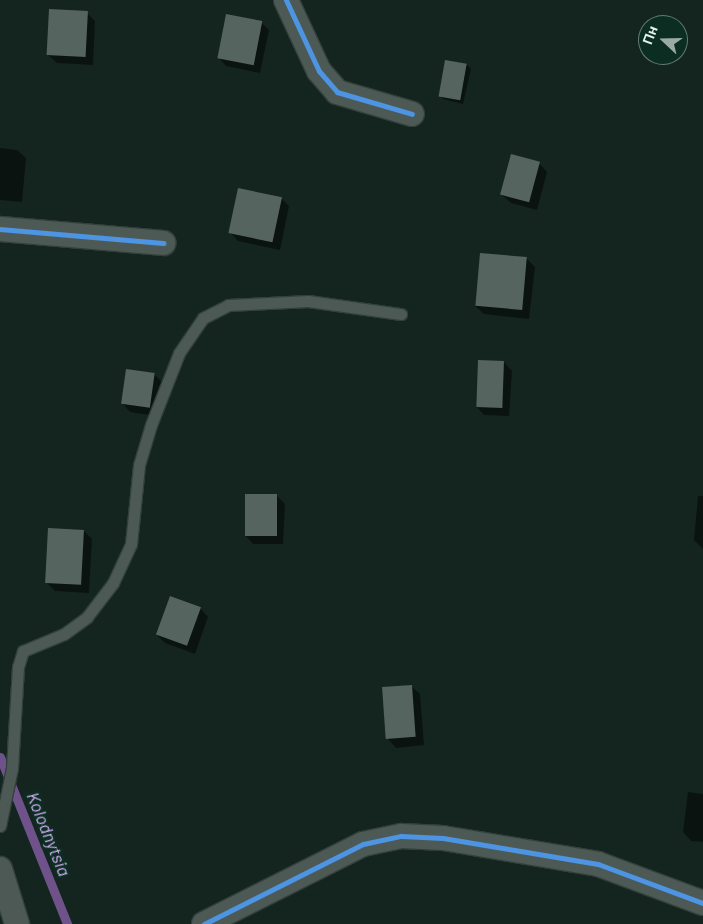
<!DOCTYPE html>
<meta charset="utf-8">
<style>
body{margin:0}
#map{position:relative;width:703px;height:924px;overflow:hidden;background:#14251f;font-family:Barlow,sans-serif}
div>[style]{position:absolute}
.shadow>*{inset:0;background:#0007}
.stream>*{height:9px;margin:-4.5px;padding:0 4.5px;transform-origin:4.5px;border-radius:4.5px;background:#6e5289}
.building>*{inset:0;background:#55645e;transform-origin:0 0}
.roads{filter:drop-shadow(1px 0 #32403b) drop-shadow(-1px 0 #32403b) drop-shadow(0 1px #32403b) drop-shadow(0 -1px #32403b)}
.lane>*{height:11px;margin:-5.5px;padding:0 5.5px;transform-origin:5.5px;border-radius:5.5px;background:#4d5954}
.street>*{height:24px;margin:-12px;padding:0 12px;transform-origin:12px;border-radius:12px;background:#4d5954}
.cycleway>*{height:5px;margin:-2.5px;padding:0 2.5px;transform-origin:2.5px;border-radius:2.5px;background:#4d94e3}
span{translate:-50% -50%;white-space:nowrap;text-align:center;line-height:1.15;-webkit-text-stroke:5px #0c2d21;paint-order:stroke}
.water-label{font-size:18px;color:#d4b0f6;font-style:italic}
.north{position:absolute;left:638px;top:15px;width:50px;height:50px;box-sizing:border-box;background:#0c2d21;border:1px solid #617c72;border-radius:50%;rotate:291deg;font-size:14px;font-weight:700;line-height:20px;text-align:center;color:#e1f3eb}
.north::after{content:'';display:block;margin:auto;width:18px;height:22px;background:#99aba4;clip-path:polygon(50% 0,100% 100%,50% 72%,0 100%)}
</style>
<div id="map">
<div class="shadow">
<i style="clip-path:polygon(87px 13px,95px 21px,93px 65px,57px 63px,48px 55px)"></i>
<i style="clip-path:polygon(261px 22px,269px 30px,260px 73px,226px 66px,218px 57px)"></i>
<i style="clip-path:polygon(467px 65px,471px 69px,463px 104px,443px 99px,439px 95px)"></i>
<i style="clip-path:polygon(0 148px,17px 150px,26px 158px,22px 202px,0 200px)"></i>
<i style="clip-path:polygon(539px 163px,547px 172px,537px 210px,511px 203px,502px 195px)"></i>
<i style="clip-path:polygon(281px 198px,289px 206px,280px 250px,238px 241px,230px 232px)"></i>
<i style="clip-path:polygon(527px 259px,535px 267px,529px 319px,484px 314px,475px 306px)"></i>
<i style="clip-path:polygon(504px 362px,512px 371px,509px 416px,484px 415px,476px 406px)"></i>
<i style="clip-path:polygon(154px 374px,163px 383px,157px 416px,130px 412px,122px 403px)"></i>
<i style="clip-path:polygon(276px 495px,285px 504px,283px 544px,253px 544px,245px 535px)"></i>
<i style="clip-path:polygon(698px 496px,703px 496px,703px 549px,694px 540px)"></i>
<i style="clip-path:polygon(84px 531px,92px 539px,89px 593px,55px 591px,47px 583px)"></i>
<i style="clip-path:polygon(200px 608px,208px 617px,195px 654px,165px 643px,157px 635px)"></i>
<i style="clip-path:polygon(411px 686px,420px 694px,424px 745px,396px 748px,388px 739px)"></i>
<i style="clip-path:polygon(688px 792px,703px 794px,703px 842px,691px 841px,683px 832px)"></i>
</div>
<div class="stream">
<i style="left:0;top:757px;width:180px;rotate:68.1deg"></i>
</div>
<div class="building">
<i style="left:49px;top:9px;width:39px;height:46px;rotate:3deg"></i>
<i style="left:226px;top:14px;width:37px;height:45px;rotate:11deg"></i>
<i style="left:445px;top:60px;width:22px;height:37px;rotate:10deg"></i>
<i style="left:511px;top:154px;width:30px;height:42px;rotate:15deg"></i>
<i style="left:238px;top:188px;width:45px;height:46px;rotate:12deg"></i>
<i style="left:480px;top:253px;width:47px;height:53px;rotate:5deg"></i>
<i style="left:478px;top:360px;width:26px;height:47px;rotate:2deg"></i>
<i style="left:126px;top:369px;width:29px;height:35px;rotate:8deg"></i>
<i style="left:245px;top:494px;width:32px;height:42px"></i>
<i style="left:48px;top:528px;width:36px;height:55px;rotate:3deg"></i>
<i style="left:170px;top:596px;width:33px;height:41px;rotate:20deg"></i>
<i style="left:412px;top:685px;width:52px;height:30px;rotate:86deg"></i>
</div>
<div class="roads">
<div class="lane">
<i style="left:0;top:826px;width:59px;rotate:-78.3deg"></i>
<i style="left:12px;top:768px;width:101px;rotate:-86.6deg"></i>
<i style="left:18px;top:667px;width:17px;rotate:-73deg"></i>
<i style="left:23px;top:651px;width:44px;rotate:-22.5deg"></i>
<i style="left:64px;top:634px;width:29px;rotate:-36deg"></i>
<i style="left:87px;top:617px;width:43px;rotate:-52.6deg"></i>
<i style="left:113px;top:583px;width:43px;rotate:-65.2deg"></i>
<i style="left:131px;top:544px;width:79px;rotate:-84.2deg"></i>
<i style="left:139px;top:465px;width:42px;rotate:-73.3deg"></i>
<i style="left:151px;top:425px;width:77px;rotate:-68.7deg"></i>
<i style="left:179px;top:353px;width:42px;rotate:-55.6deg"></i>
<i style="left:203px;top:318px;width:28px;rotate:-27deg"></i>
<i style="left:228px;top:305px;width:80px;rotate:-2.9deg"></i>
<i style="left:308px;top:301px;width:94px;rotate:8deg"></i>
</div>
<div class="street">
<i style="left:286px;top:0;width:78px;rotate:65.1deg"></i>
<i style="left:319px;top:71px;width:28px;rotate:49deg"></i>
<i style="left:337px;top:92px;width:78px;rotate:16.3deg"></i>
<i style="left:0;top:229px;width:164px;rotate:4.9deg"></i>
<i style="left:0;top:869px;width:58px;rotate:72.8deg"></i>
<i style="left:204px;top:924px;width:178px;rotate:-26.7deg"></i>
<i style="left:363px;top:844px;width:39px;rotate:-12deg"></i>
<i style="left:401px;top:836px;width:42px;rotate:2.7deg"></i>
<i style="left:443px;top:838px;width:157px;rotate:9.5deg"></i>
<i style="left:598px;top:864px;width:112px;rotate:20.4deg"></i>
</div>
</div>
<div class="cycleway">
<i style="left:286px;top:0;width:78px;rotate:65.1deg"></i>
<i style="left:319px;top:71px;width:28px;rotate:49deg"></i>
<i style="left:337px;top:92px;width:78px;rotate:16.3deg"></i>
<i style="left:0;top:229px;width:164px;rotate:4.9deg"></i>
<i style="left:204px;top:924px;width:178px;rotate:-26.7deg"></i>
<i style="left:363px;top:844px;width:39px;rotate:-12deg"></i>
<i style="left:401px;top:836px;width:42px;rotate:2.7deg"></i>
<i style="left:443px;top:838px;width:157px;rotate:9.5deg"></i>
<i style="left:598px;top:864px;width:112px;rotate:20.4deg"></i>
</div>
<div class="water-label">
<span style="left:49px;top:834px;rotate:68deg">Kolodnytsia</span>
</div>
<div class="north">Пн</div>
</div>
